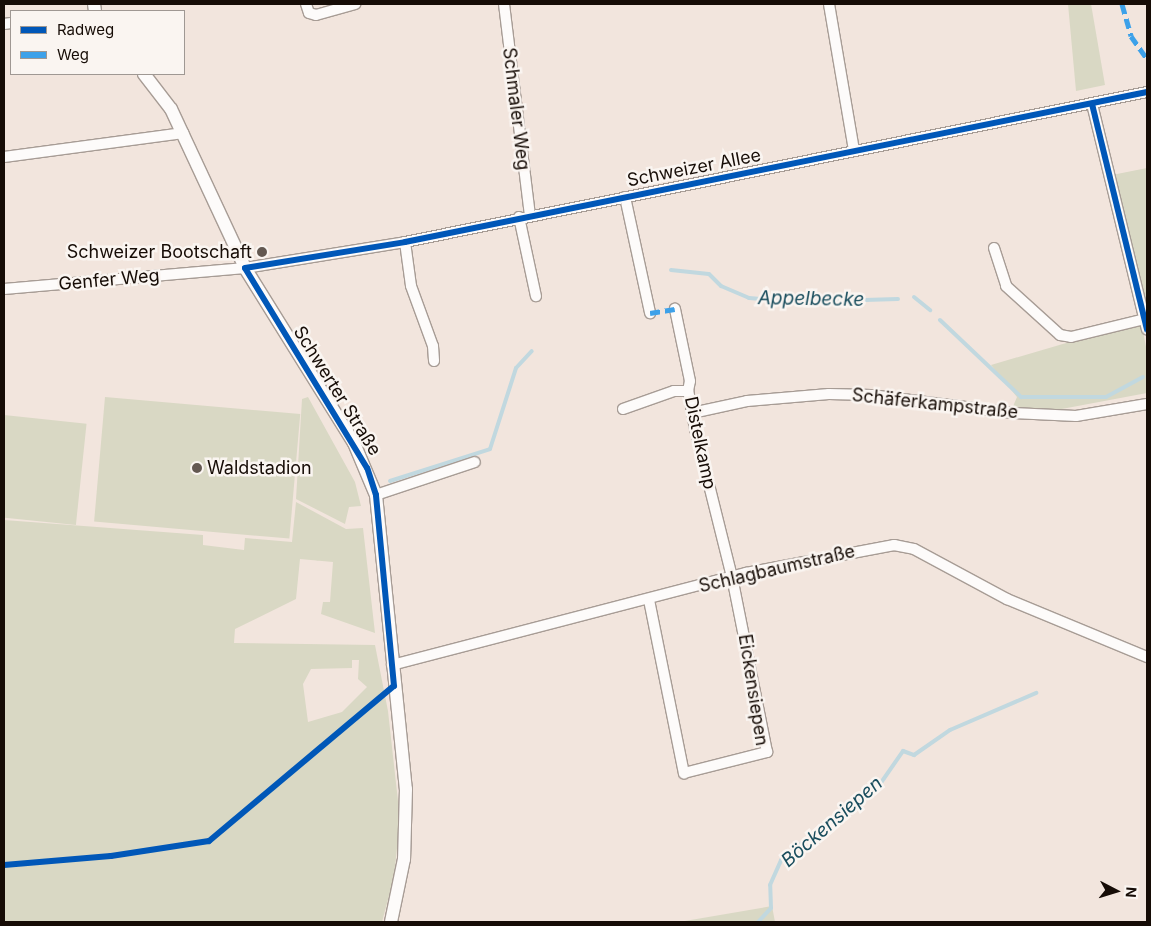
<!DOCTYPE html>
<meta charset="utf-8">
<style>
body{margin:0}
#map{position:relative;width:1151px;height:926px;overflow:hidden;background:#f2e5dd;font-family:Inter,sans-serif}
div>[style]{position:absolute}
.green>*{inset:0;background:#d9d8c4;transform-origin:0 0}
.stream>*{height:4px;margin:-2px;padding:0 2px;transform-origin:2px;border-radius:2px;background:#c1d8df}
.roads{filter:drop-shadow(1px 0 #a79c95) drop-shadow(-1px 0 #a79c95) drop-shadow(0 1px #a79c95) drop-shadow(0 -1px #a79c95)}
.minor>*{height:10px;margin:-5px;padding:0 5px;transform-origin:5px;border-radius:5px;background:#fdfbfa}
.tertiary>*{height:12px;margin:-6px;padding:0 6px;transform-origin:6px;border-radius:6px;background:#fdfbfa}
.quiet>*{height:5px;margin-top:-2.5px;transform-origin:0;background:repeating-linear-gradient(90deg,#3da1e9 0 10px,transparent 0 15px)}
.cycleway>*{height:6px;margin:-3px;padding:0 3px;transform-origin:3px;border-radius:3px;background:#0057b8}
.dots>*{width:14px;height:14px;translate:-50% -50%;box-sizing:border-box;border:2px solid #faf5f1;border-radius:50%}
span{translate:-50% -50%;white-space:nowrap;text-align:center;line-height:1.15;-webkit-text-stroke:5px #faf5f1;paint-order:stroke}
.street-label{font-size:18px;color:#160c06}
.poi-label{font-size:18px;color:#160c06}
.right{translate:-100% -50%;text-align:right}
.left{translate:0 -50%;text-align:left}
.water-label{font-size:19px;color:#194d5d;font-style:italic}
.frame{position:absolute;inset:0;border:5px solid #160c06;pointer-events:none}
.legend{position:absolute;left:10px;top:10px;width:175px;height:65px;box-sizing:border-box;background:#faf5f1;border:1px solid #9f9893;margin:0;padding:6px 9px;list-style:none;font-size:15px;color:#160c06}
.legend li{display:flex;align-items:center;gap:10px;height:25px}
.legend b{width:25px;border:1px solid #9f9893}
.north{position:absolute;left:1091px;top:866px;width:50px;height:50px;-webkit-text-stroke:4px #faf5f1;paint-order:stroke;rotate:95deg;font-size:14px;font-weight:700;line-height:20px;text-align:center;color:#160c06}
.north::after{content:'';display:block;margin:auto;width:18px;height:22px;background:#160c06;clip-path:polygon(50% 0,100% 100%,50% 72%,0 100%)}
</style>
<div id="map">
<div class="green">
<i style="clip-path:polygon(1068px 4px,1091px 4px,1105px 85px,1076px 91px)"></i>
<i style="clip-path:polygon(1147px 168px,1147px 314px,1112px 175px)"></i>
<i style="clip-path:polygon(1141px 321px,1147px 352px,1147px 393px,1035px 414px,1011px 411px,1017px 397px,991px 365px)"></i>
<i style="left:105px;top:397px;width:196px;height:125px;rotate:5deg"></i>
<i style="clip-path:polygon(308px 397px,355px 482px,361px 506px,349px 507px,345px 524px,296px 499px,302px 399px)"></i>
<i style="left:4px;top:415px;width:83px;height:102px;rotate:6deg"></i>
<i style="clip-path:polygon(evenodd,296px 502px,346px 529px,363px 528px,375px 633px,321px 614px,323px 602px,330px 602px,333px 562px,300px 559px,296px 599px,235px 629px,234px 643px,375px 645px,388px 711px,400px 819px,394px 877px,382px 922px,4px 922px,4px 520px,203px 535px,203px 545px,244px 550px,245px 538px,292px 542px,296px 502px,352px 660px,359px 660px,358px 679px,367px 687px,342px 712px,308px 722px,303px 684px,311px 669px,352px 668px,352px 660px)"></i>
<i style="clip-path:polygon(772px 906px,775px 922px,679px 922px)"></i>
</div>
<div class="stream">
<i style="left:671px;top:270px;width:38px;rotate:6deg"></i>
<i style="left:709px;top:274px;width:17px;rotate:45deg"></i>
<i style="left:721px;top:286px;width:30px;rotate:23deg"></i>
<i style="left:749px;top:298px;width:48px;rotate:4.8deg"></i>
<i style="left:797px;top:302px;width:101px;rotate:-1.7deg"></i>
<i style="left:914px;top:297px;width:21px;rotate:39deg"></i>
<i style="left:940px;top:320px;width:112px;rotate:43.5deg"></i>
<i style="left:1021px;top:397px;width:85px"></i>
<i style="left:1106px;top:397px;width:42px;rotate:-28.4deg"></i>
<i style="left:390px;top:481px;width:105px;rotate:-17.7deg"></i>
<i style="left:490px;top:449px;width:85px;rotate:-72.2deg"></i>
<i style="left:516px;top:368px;width:23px;rotate:-47deg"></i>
<i style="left:758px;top:922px;width:19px;rotate:-47deg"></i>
<i style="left:771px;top:908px;width:23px;rotate:-92deg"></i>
<i style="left:770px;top:885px;width:27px;rotate:-66deg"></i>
<i style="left:781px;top:860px;width:27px;rotate:-39deg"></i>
<i style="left:802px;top:843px;width:18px;rotate:-19deg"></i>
<i style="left:819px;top:837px;width:37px;rotate:-47deg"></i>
<i style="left:844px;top:810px;width:41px;rotate:-34.1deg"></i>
<i style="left:878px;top:787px;width:44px;rotate:-55.2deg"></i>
<i style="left:903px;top:751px;width:12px;rotate:20deg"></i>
<i style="left:914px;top:755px;width:44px;rotate:-34.8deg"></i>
<i style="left:950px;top:730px;width:94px;rotate:-23.3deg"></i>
</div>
<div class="roads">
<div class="minor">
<i style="left:306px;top:4px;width:9px;rotate:72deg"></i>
<i style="left:309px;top:13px;width:7px;rotate:16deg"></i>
<i style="left:316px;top:15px;width:41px;rotate:-15.8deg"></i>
<i style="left:504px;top:4px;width:213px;rotate:83deg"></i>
<i style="left:829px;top:4px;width:149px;rotate:80.3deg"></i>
<i style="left:4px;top:24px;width:7px;rotate:-8deg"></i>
<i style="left:1092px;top:104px;width:232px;rotate:76.3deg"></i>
<i style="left:4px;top:157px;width:181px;rotate:-7.6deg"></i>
<i style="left:625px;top:197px;width:119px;rotate:77.8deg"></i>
<i style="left:519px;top:217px;width:81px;rotate:77.9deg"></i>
<i style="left:405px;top:242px;width:44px;rotate:82.2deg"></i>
<i style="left:411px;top:286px;width:64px;rotate:69.9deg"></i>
<i style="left:433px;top:346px;width:15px;rotate:86deg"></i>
<i style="left:994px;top:248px;width:40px;rotate:72deg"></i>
<i style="left:1006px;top:286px;width:73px;rotate:42.2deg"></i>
<i style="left:1060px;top:335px;width:11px;rotate:10deg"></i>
<i style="left:1071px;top:337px;width:76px;rotate:-13.7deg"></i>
<i style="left:4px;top:289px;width:242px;rotate:-5deg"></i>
<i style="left:245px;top:268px;width:162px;rotate:-9.2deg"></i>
<i style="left:405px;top:242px;width:757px;rotate:-11.43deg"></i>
<i style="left:623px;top:409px;width:54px;rotate:-19.4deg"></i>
<i style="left:674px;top:391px;width:14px"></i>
<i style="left:692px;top:413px;width:56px;rotate:-12.3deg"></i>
<i style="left:747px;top:401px;width:82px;rotate:-4.9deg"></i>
<i style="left:829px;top:394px;width:42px;rotate:1.4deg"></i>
<i style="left:871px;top:395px;width:143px;rotate:7.2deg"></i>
<i style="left:1013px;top:413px;width:63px;rotate:2.7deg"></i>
<i style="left:1076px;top:416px;width:72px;rotate:-9.6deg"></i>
<i style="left:376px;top:495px;width:104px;rotate:-18.4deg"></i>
<i style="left:649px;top:600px;width:177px;rotate:78.6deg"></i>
<i style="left:684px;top:773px;width:86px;rotate:-14.2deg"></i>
<i style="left:767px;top:752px;width:178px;rotate:-101.3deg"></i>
<i style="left:732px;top:577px;width:153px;rotate:-104deg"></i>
<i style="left:695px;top:429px;width:39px;rotate:-100deg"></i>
<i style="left:688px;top:391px;width:10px;rotate:-79deg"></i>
<i style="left:690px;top:381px;width:74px;rotate:-101.8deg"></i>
<i style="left:392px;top:665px;width:366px;rotate:-14.6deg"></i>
<i style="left:746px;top:573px;width:151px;rotate:-10.7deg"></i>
<i style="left:894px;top:545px;width:20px;rotate:11deg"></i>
<i style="left:914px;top:549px;width:106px;rotate:28.3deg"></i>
<i style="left:1007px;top:599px;width:152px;rotate:22.5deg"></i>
</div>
<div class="tertiary">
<i style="left:94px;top:4px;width:7px;rotate:82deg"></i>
<i style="left:144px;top:74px;width:44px;rotate:52.4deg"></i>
<i style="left:171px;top:109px;width:175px;rotate:65deg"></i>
<i style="left:245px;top:268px;width:206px;rotate:58.1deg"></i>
<i style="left:354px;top:443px;width:56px;rotate:67.1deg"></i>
<i style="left:376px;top:495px;width:296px;rotate:84.2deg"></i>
<i style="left:406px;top:789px;width:70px;rotate:91.6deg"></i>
<i style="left:404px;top:859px;width:64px;rotate:101.7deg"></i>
</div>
</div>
<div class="quiet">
<i style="left:1122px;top:4px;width:33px;rotate:74deg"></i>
<i style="left:1131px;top:36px;width:28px;rotate:55deg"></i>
<i style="left:650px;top:313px;width:25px;rotate:-9deg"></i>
</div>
<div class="cycleway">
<i style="left:1092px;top:104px;width:232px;rotate:76.3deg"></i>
<i style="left:4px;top:865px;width:107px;rotate:-4.8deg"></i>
<i style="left:111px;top:856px;width:99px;rotate:-8.7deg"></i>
<i style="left:209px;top:841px;width:241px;rotate:-40deg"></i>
<i style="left:394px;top:686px;width:192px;rotate:-95.4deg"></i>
<i style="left:376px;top:495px;width:28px;rotate:-108deg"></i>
<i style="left:367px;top:468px;width:234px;rotate:-121.4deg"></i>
<i style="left:245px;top:268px;width:162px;rotate:-9.2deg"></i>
<i style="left:405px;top:242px;width:757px;rotate:-11.43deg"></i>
</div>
<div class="dots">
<i style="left:262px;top:252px;background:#635851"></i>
<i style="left:197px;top:468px;background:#635851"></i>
</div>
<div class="street-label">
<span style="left:516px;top:109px;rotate:83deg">Schmaler Weg</span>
<span style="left:694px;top:168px;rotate:-11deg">Schweizer Allee</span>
<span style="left:109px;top:280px;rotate:-5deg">Genfer Weg</span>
<span style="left:337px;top:391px;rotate:58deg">Schwerter Straße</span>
<span style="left:935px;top:404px;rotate:6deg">Schäferkampstraße</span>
<span style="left:700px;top:443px;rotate:78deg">Distelkamp</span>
<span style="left:777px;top:569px;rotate:-13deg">Schlagbaumstraße</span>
<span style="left:753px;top:690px;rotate:81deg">Eickensiepen</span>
</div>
<div class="poi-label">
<span class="right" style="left:252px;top:252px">Schweizer Bootschaft</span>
<span class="left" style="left:207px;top:468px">Waldstadion</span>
</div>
<div class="water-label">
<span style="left:811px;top:299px;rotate:1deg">Appelbecke</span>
<span style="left:832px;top:822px;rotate:-41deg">Böckensiepen</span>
</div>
<div class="frame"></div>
<ul class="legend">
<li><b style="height:6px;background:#0057b8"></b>Radweg</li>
<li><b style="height:6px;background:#3da1e9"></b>Weg</li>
</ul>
<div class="north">N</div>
</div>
